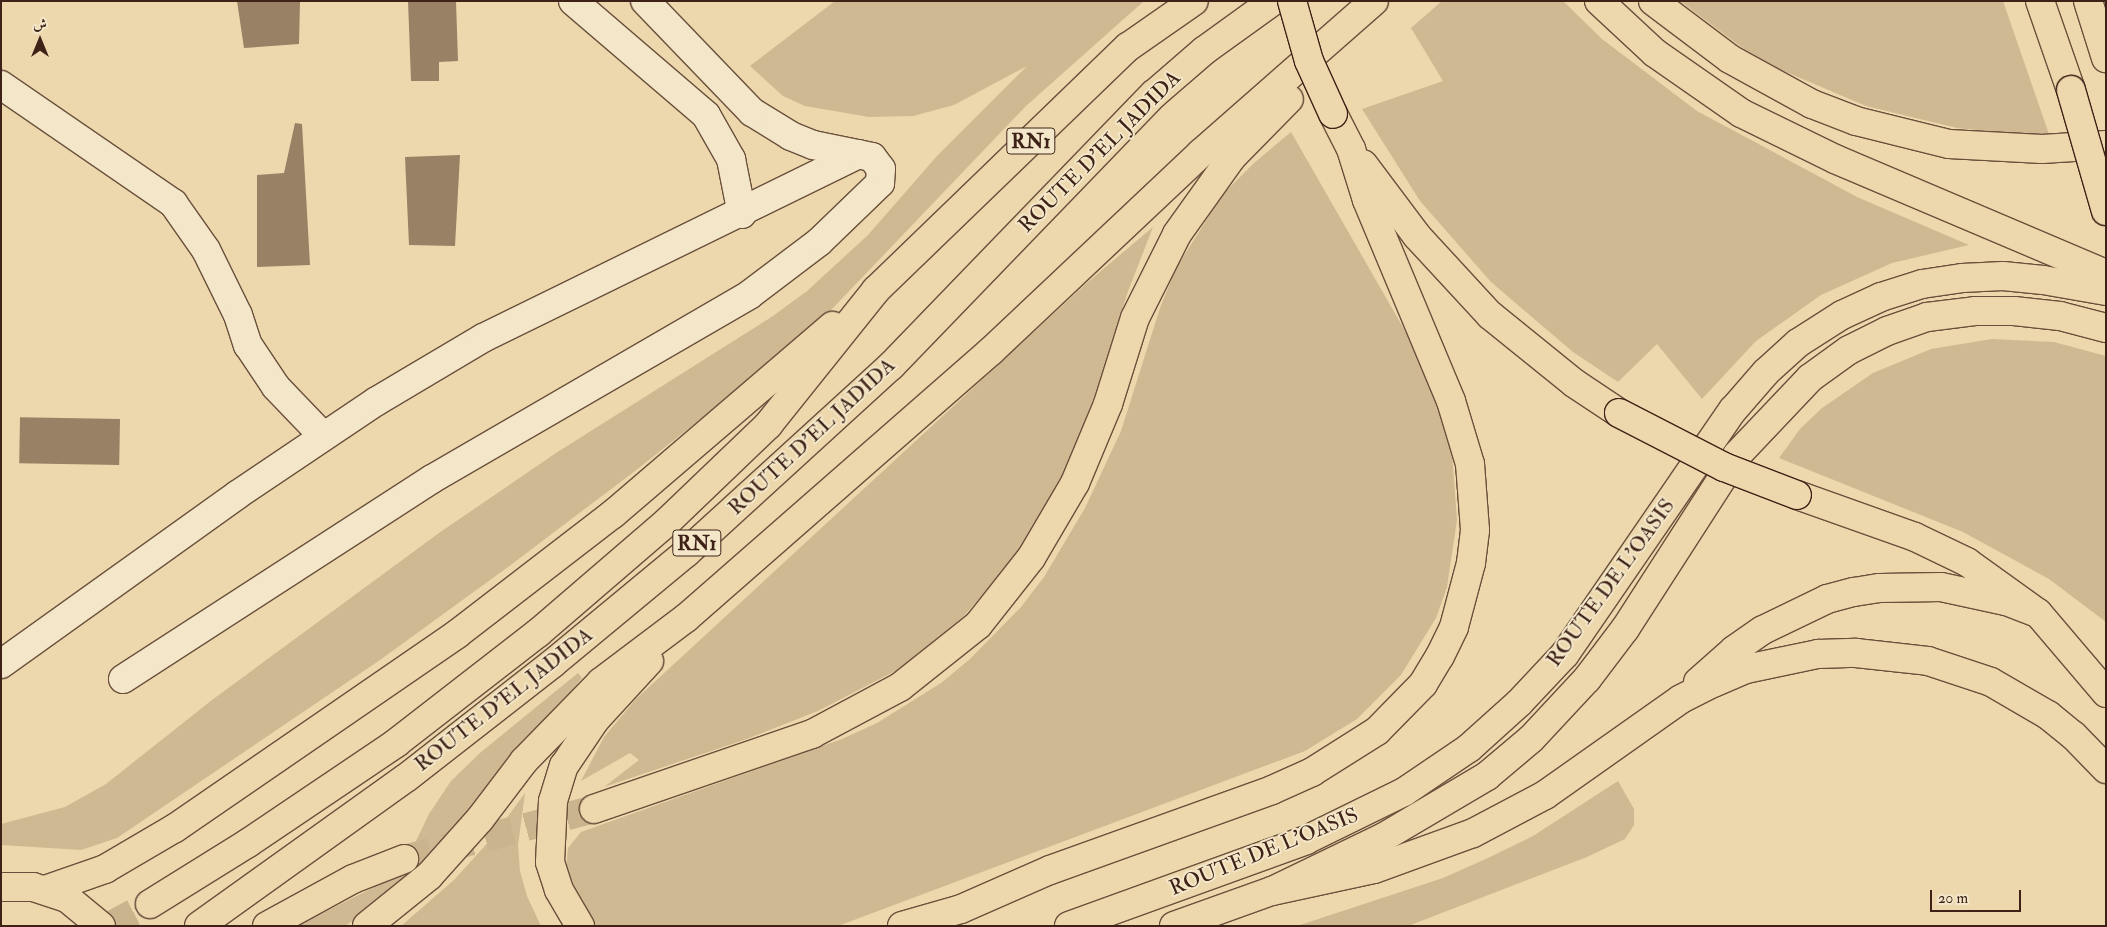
<!DOCTYPE html>
<meta charset="utf-8">
<style>
body{margin:0}
#map{position:relative;width:2107px;height:927px;overflow:hidden;background:#ecd8ac;font-family:"IM FELL Double Pica",Amiri,serif}
div>[style]{position:absolute}
.green>*{inset:0;background:#ceb993}
.building>*{inset:0;background:#988164;transform-origin:0 0}
.highway-tunnel>*{height:28px;margin-top:-14px;transform-origin:0;background:repeating-linear-gradient(90deg,#c9b48e 0 28px,transparent 0 42px)}
.roads{filter:drop-shadow(1px 0 #6a503c) drop-shadow(-1px 0 #6a503c) drop-shadow(0 1px #6a503c) drop-shadow(0 -1px #6a503c)}
.minor>*{height:28px;margin:-14px;padding:0 14px;transform-origin:14px;border-radius:14px;background:#f3e6c9}
.major>*{height:28px;margin:-14px;padding:0 14px;transform-origin:14px;border-radius:14px;background:#ecd8ac}
.highway>*{height:28px;margin:-14px;padding:0 14px;transform-origin:14px;border-radius:14px;background:#ecd8ac}
.bridges{filter:drop-shadow(1px 0 #3e2217) drop-shadow(-1px 0 #3e2217) drop-shadow(0 1px #3e2217) drop-shadow(0 -1px #3e2217)}
.highway-bridge>*{height:28px;margin:-14px;padding:0 14px;transform-origin:14px;border-radius:14px;background:#ecd8ac}
span{translate:-50% -50%;white-space:nowrap;text-align:center;line-height:1.15;-webkit-text-stroke:4px #f3e6c9;paint-order:stroke}
.shield-label span{padding:1px 4px;background:#f3e6c9;border:1px solid;border-radius:4px;-webkit-text-stroke-width:0}
.shield-label{font-size:20px;color:#3e2217;font-weight:700}
.street-label{font-size:21px;color:#3e2217}
.frame{position:absolute;inset:0;border:2px solid #3e2217;pointer-events:none}
.north{position:absolute;left:15px;top:15px;width:50px;height:50px;-webkit-text-stroke:4px #f3e6c9;paint-order:stroke;rotate:0deg;font-size:14px;font-weight:700;line-height:20px;text-align:center;color:#3e2217}
.north::after{content:'';display:block;margin:auto;width:18px;height:22px;background:#3e2217;clip-path:polygon(50% 0,100% 100%,50% 72%,0 100%)}
.scale{position:absolute;left:1930px;top:890px;width:91px;height:22px;box-sizing:border-box;border:2px solid #3e2217;border-top:0;padding-left:6px;font-size:15px;line-height:18px;white-space:nowrap;color:#3e2217;-webkit-text-stroke:4px #f3e6c9;paint-order:stroke}
</style>
<div id="map">
<div class="green">
<i style="clip-path:polygon(835px 1px,1144px 1px,1026px 106px,811px 331px,635px 471px,508px 567px,380px 660px,117px 838px,81px 850px,1px 845px,1px 824px,65px 807px,106px 784px,212px 700px,439px 533px,556px 453px,773px 316px,807px 291px,868px 235px,937px 156px,1027px 66px,954px 105px,913px 116px,869px 117px,805px 106px,783px 96px,750px 66px)"></i>
<i style="clip-path:polygon(1442px 1px,1563px 1px,1602px 39px,1697px 111px,1857px 197px,1969px 245px,1892px 263px,1821px 295px,1756px 341px,1702px 399px,1657px 344px,1618px 382px,1573px 352px,1491px 282px,1420px 201px,1362px 109px,1443px 81px,1411px 28px)"></i>
<i style="clip-path:polygon(1680px 1px,2003px 1px,2050px 137px,1957px 128px,1866px 106px,1779px 69px,1744px 49px)"></i>
<i style="clip-path:polygon(1291px 132px,1420px 357px,1444px 420px,1452px 453px,1457px 520px,1447px 587px,1436px 618px,1401px 675px,1357px 719px,1305px 751px,838px 926px,594px 926px,571px 887px,566px 869px,568px 848px,581px 832px,842px 739px,877px 723px,941px 683px,970px 659px,1021px 607px,1044px 577px,1085px 508px,1121px 431px,1160px 308px,1176px 268px,1223px 194px,1254px 163px)"></i>
<i style="clip-path:polygon(1153px 227px,1127px 294px,1105px 370px,1065px 470px,1018px 553px,964px 616px,899px 669px,818px 711px,747px 739px,604px 787px,639px 760px,630px 753px,581px 781px,604px 737px,636px 699px,1088px 282px)"></i>
<i style="clip-path:polygon(1992px 339px,2054px 342px,2106px 356px,2106px 622px,2049px 579px,1963px 532px,1779px 458px,1800px 429px,1822px 408px,1873px 373px,1931px 349px)"></i>
<i style="clip-path:polygon(578px 673px,582px 678px,450px 834px,426px 861px,382px 902px,345px 926px,297px 926px,400px 874px,429px 814px,451px 781px,481px 752px)"></i>
<i style="clip-path:polygon(1618px 781px,1634px 809px,1634px 825px,1625px 839px,1587px 857px,1408px 926px,1297px 926px,1443px 878px,1488px 858px,1533px 836px)"></i>
<i style="clip-path:polygon(525px 793px,518px 845px,520px 871px,527px 896px,541px 926px,401px 926px,454px 880px,492px 838px)"></i>
</div>
<div class="building">
<i style="clip-path:polygon(237px 1px,300px 2px,299px 44px,244px 48px)"></i>
<i style="clip-path:polygon(408px 1px,456px 1px,458px 61px,439px 62px,439px 81px,411px 81px)"></i>
<i style="clip-path:polygon(295px 123px,302px 124px,310px 265px,257px 267px,257px 175px,284px 173px)"></i>
<i style="clip-path:polygon(460px 155px,455px 246px,409px 245px,405px 157px)"></i>
<i style="left:120px;top:419px;width:46px;height:100px;rotate:91deg"></i>
</div>
<div class="highway-tunnel">
<i style="left:404px;top:859px;width:196px;rotate:-14.7deg"></i>
<i style="left:109px;top:926px;width:47px;rotate:-28.2deg"></i>
</div>
<div class="roads">
<div class="minor">
<i style="left:573px;top:1px;width:175px;rotate:40.6deg"></i>
<i style="left:706px;top:115px;width:51px;rotate:60.4deg"></i>
<i style="left:731px;top:159px;width:56px;rotate:78.7deg"></i>
<i style="left:1px;top:85px;width:209px;rotate:34.5deg"></i>
<i style="left:173px;top:203px;width:57px;rotate:54.9deg"></i>
<i style="left:206px;top:250px;width:72px;rotate:63.8deg"></i>
<i style="left:238px;top:315px;width:32px;rotate:72deg"></i>
<i style="left:248px;top:345px;width:50px;rotate:56.3deg"></i>
<i style="left:276px;top:387px;width:68px;rotate:46.2deg"></i>
<i style="left:1px;top:664px;width:290px;rotate:-35.6deg"></i>
<i style="left:237px;top:495px;width:169px;rotate:-33.9deg"></i>
<i style="left:377px;top:401px;width:123px;rotate:-30.7deg"></i>
<i style="left:483px;top:338px;width:418px;rotate:-26.1deg"></i>
<i style="left:123px;top:679px;width:368px;rotate:-32.9deg"></i>
<i style="left:432px;top:479px;width:367px;rotate:-30.1deg"></i>
<i style="left:749px;top:295px;width:88px;rotate:-37.1deg"></i>
<i style="left:819px;top:242px;width:85px;rotate:-44deg"></i>
<i style="left:880px;top:183px;width:14px;rotate:-86deg"></i>
<i style="left:881px;top:169px;width:15px;rotate:-127deg"></i>
<i style="left:872px;top:157px;width:60px;rotate:-168.5deg"></i>
<i style="left:813px;top:145px;width:24px;rotate:-158deg"></i>
<i style="left:791px;top:136px;width:46px;rotate:-148.4deg"></i>
<i style="left:752px;top:112px;width:154px;rotate:-133.9deg"></i>
</div>
<div class="major">
<i style="left:1599px;top:1px;width:76px;rotate:42.9deg"></i>
<i style="left:1655px;top:53px;width:105px;rotate:34.9deg"></i>
<i style="left:1741px;top:113px;width:105px;rotate:26.1deg"></i>
<i style="left:1835px;top:159px;width:294px;rotate:23deg"></i>
<i style="left:1069px;top:926px;width:252px;rotate:-19.9deg"></i>
<i style="left:1306px;top:840px;width:109px;rotate:-26.1deg"></i>
<i style="left:1404px;top:792px;width:78px;rotate:-34.1deg"></i>
<i style="left:1469px;top:748px;width:67px;rotate:-42deg"></i>
<i style="left:1519px;top:703px;width:67px;rotate:-46.8deg"></i>
<i style="left:1565px;top:654px;width:296px;rotate:-55.5deg"></i>
<i style="left:1733px;top:410px;width:50px;rotate:-49deg"></i>
<i style="left:1766px;top:372px;width:43px;rotate:-42.2deg"></i>
<i style="left:1798px;top:343px;width:52px;rotate:-32.5deg"></i>
<i style="left:1842px;top:315px;width:43px;rotate:-24.8deg"></i>
<i style="left:1881px;top:297px;width:43px;rotate:-17.6deg"></i>
<i style="left:1922px;top:284px;width:40px;rotate:-8.5deg"></i>
<i style="left:1962px;top:278px;width:41px;rotate:-2.8deg"></i>
<i style="left:2003px;top:276px;width:40px;rotate:5.7deg"></i>
<i style="left:2043px;top:280px;width:64px;rotate:9.9deg"></i>
<i style="left:1174px;top:926px;width:104px;rotate:-19.7deg"></i>
<i style="left:1272px;top:891px;width:124px;rotate:-25.7deg"></i>
<i style="left:1384px;top:837px;width:120px;rotate:-30.6deg"></i>
<i style="left:1487px;top:776px;width:57px;rotate:-40.1deg"></i>
<i style="left:1531px;top:739px;width:82px;rotate:-47deg"></i>
<i style="left:1587px;top:679px;width:63px;rotate:-52.8deg"></i>
<i style="left:1625px;top:629px;width:207px;rotate:-57.2deg"></i>
<i style="left:1737px;top:455px;width:106px;rotate:-46.5deg"></i>
<i style="left:1810px;top:378px;width:48px;rotate:-35.7deg"></i>
<i style="left:1849px;top:350px;width:42px;rotate:-26.6deg"></i>
<i style="left:1887px;top:331px;width:42px;rotate:-19.3deg"></i>
<i style="left:1927px;top:317px;width:48px;rotate:-7.1deg"></i>
<i style="left:1975px;top:311px;width:39px"></i>
<i style="left:2014px;top:311px;width:46px;rotate:6.2deg"></i>
<i style="left:2060px;top:316px;width:48px;rotate:14.6deg"></i>
</div>
<div class="highway">
<i style="left:1653px;top:1px;width:96px;rotate:37deg"></i>
<i style="left:1730px;top:59px;width:94px;rotate:28.8deg"></i>
<i style="left:1812px;top:104px;width:47px;rotate:21.1deg"></i>
<i style="left:1856px;top:121px;width:96px;rotate:13.9deg"></i>
<i style="left:1949px;top:144px;width:93px;rotate:3.1deg"></i>
<i style="left:2042px;top:149px;width:64px;rotate:-3.6deg"></i>
<i style="left:2040px;top:1px;width:94px;rotate:70.8deg"></i>
<i style="left:2088px;top:1px;width:60px;rotate:72.5deg"></i>
<i style="left:1363px;top:164px;width:90px;rotate:53.1deg"></i>
<i style="left:1417px;top:236px;width:108px;rotate:47.3deg"></i>
<i style="left:1490px;top:315px;width:108px;rotate:39deg"></i>
<i style="left:1574px;top:383px;width:54px;rotate:33.7deg"></i>
<i style="left:1797px;top:495px;width:125px;rotate:19.6deg"></i>
<i style="left:1915px;top:537px;width:58px;rotate:25.7deg"></i>
<i style="left:1967px;top:562px;width:87px;rotate:35.7deg"></i>
<i style="left:2038px;top:613px;width:105px;rotate:49.6deg"></i>
<i style="left:1698px;top:682px;width:48px;rotate:-41.6deg"></i>
<i style="left:1734px;top:650px;width:35px;rotate:-35deg"></i>
<i style="left:1763px;top:630px;width:71px;rotate:-25.8deg"></i>
<i style="left:1827px;top:599px;width:28px;rotate:-15deg"></i>
<i style="left:1854px;top:592px;width:26px;rotate:-9deg"></i>
<i style="left:1880px;top:588px;width:61px;rotate:-0.9deg"></i>
<i style="left:1941px;top:587px;width:66px;rotate:12.2deg"></i>
<i style="left:2006px;top:601px;width:34px;rotate:21deg"></i>
<i style="left:594px;top:809px;width:231px;rotate:-19deg"></i>
<i style="left:812px;top:734px;width:100px;rotate:-28.1deg"></i>
<i style="left:900px;top:687px;width:100px;rotate:-38.5deg"></i>
<i style="left:978px;top:625px;width:85px;rotate:-51.7deg"></i>
<i style="left:1031px;top:558px;width:87px;rotate:-59.6deg"></i>
<i style="left:1075px;top:483px;width:86px;rotate:-67.3deg"></i>
<i style="left:1108px;top:404px;width:90px;rotate:-72.6deg"></i>
<i style="left:1135px;top:318px;width:94px;rotate:-63.4deg"></i>
<i style="left:1177px;top:234px;width:95px;rotate:-54.5deg"></i>
<i style="left:1232px;top:157px;width:81px;rotate:-45.5deg"></i>
<i style="left:1px;top:887px;width:32px"></i>
<i style="left:33px;top:887px;width:36px;rotate:18deg"></i>
<i style="left:67px;top:898px;width:44px;rotate:39.5deg"></i>
<i style="left:45px;top:890px;width:64px;rotate:-19.3deg"></i>
<i style="left:105px;top:869px;width:81px;rotate:-30.4deg"></i>
<i style="left:175px;top:828px;width:342px;rotate:-34.5deg"></i>
<i style="left:457px;top:634px;width:197px;rotate:-37.6deg"></i>
<i style="left:613px;top:514px;width:289px;rotate:-40.6deg"></i>
<i style="left:1272px;top:891px;width:104px;rotate:-12.2deg"></i>
<i style="left:1374px;top:869px;width:105px;rotate:-20deg"></i>
<i style="left:1473px;top:833px;width:81px;rotate:-27.8deg"></i>
<i style="left:1545px;top:795px;width:166px;rotate:-35.2deg"></i>
<i style="left:1681px;top:699px;width:36px;rotate:-27deg"></i>
<i style="left:1713px;top:683px;width:36px;rotate:-23deg"></i>
<i style="left:1746px;top:669px;width:74px;rotate:-11.8deg"></i>
<i style="left:1818px;top:654px;width:38px;rotate:-2deg"></i>
<i style="left:1856px;top:653px;width:72px;rotate:6.3deg"></i>
<i style="left:1928px;top:661px;width:66px;rotate:18.4deg"></i>
<i style="left:1991px;top:682px;width:66px;rotate:30.1deg"></i>
<i style="left:2048px;top:715px;width:33px;rotate:39deg"></i>
<i style="left:2074px;top:736px;width:46px;rotate:45.9deg"></i>
<i style="left:150px;top:904px;width:115px;rotate:-31.9deg"></i>
<i style="left:248px;top:843px;width:179px;rotate:-34deg"></i>
<i style="left:396px;top:743px;width:180px;rotate:-37.8deg"></i>
<i style="left:538px;top:633px;width:172px;rotate:-40.7deg"></i>
<i style="left:668px;top:521px;width:139px;rotate:-43.8deg"></i>
<i style="left:768px;top:425px;width:173px;rotate:-51.3deg"></i>
<i style="left:876px;top:290px;width:350px;rotate:-44deg"></i>
<i style="left:1128px;top:47px;width:80px;rotate:-34.9deg"></i>
<i style="left:199px;top:926px;width:254px;rotate:-35.6deg"></i>
<i style="left:406px;top:778px;width:187px;rotate:-38deg"></i>
<i style="left:553px;top:663px;width:173px;rotate:-39.6deg"></i>
<i style="left:686px;top:553px;width:277px;rotate:-42.4deg"></i>
<i style="left:891px;top:366px;width:378px;rotate:-46deg"></i>
<i style="left:1154px;top:94px;width:67px;rotate:-40.8deg"></i>
<i style="left:1205px;top:50px;width:84px;rotate:-35.8deg"></i>
<i style="left:267px;top:926px;width:98px;rotate:-28.7deg"></i>
<i style="left:353px;top:879px;width:55px;rotate:-21.4deg"></i>
<i style="left:367px;top:926px;width:80px;rotate:-38.9deg"></i>
<i style="left:429px;top:876px;width:76px;rotate:-48.2deg"></i>
<i style="left:480px;top:819px;width:73px;rotate:-52.8deg"></i>
<i style="left:524px;top:761px;width:110px;rotate:-45.7deg"></i>
<i style="left:601px;top:682px;width:106px;rotate:-37deg"></i>
<i style="left:686px;top:618px;width:405px;rotate:-41.2deg"></i>
<i style="left:991px;top:351px;width:289px;rotate:-43.3deg"></i>
<i style="left:1201px;top:153px;width:230px;rotate:-41.3deg"></i>
<i style="left:580px;top:926px;width:42px;rotate:-120.3deg"></i>
<i style="left:559px;top:890px;width:29px;rotate:-108deg"></i>
<i style="left:550px;top:862px;width:61px;rotate:-87.2deg"></i>
<i style="left:553px;top:801px;width:37px;rotate:-73deg"></i>
<i style="left:564px;top:766px;width:55px;rotate:-56deg"></i>
<i style="left:595px;top:720px;width:80px;rotate:-47.5deg"></i>
<i style="left:902px;top:926px;width:61px;rotate:-16.1deg"></i>
<i style="left:961px;top:909px;width:97px;rotate:-23.7deg"></i>
<i style="left:1050px;top:870px;width:236px;rotate:-19.8deg"></i>
<i style="left:1272px;top:790px;width:44px;rotate:-24.2deg"></i>
<i style="left:1312px;top:772px;width:77px;rotate:-32.2deg"></i>
<i style="left:1377px;top:731px;width:66px;rotate:-45.6deg"></i>
<i style="left:1423px;top:684px;width:33px;rotate:-59deg"></i>
<i style="left:1440px;top:656px;width:32px;rotate:-64deg"></i>
<i style="left:1454px;top:627px;width:66px;rotate:-75.1deg"></i>
<i style="left:1471px;top:563px;width:33px;rotate:-83deg"></i>
<i style="left:1475px;top:530px;width:66px;rotate:-94.3deg"></i>
<i style="left:1470px;top:464px;width:66px;rotate:-106.8deg"></i>
<i style="left:1451px;top:401px;width:218px;rotate:-112.7deg"></i>
<i style="left:1367px;top:200px;width:53px;rotate:-107.4deg"></i>
<i style="left:1351px;top:149px;width:39px;rotate:-117deg"></i>
</div>
</div>
<div class="bridges">
<div class="highway-bridge">
<i style="left:1292px;top:1px;width:62px;rotate:74.2deg"></i>
<i style="left:1309px;top:61px;width:58px;rotate:65.6deg"></i>
<i style="left:2071px;top:90px;width:126px;rotate:73.9deg"></i>
<i style="left:1619px;top:413px;width:118px;rotate:27.2deg"></i>
<i style="left:1724px;top:467px;width:78px;rotate:21deg"></i>
</div>
</div>
<div class="shield-label">
<span style="left:1031px;top:141px">RN1</span>
<span style="left:697px;top:543px">RN1</span>
</div>
<div class="street-label">
<span style="left:1100px;top:152px;rotate:-45deg">ROUTE D'EL JADIDA</span>
<span style="left:812px;top:437px;rotate:-43deg">ROUTE D'EL JADIDA</span>
<span style="left:1611px;top:583px;rotate:-54deg">ROUTE DE L'OASIS</span>
<span style="left:504px;top:700px;rotate:-38deg">ROUTE D'EL JADIDA</span>
<span style="left:1264px;top:852px;rotate:-22deg">ROUTE DE L'OASIS</span>
</div>
<div class="frame"></div>
<div class="north">ش</div>
<div class="scale">20 m</div>
</div>
